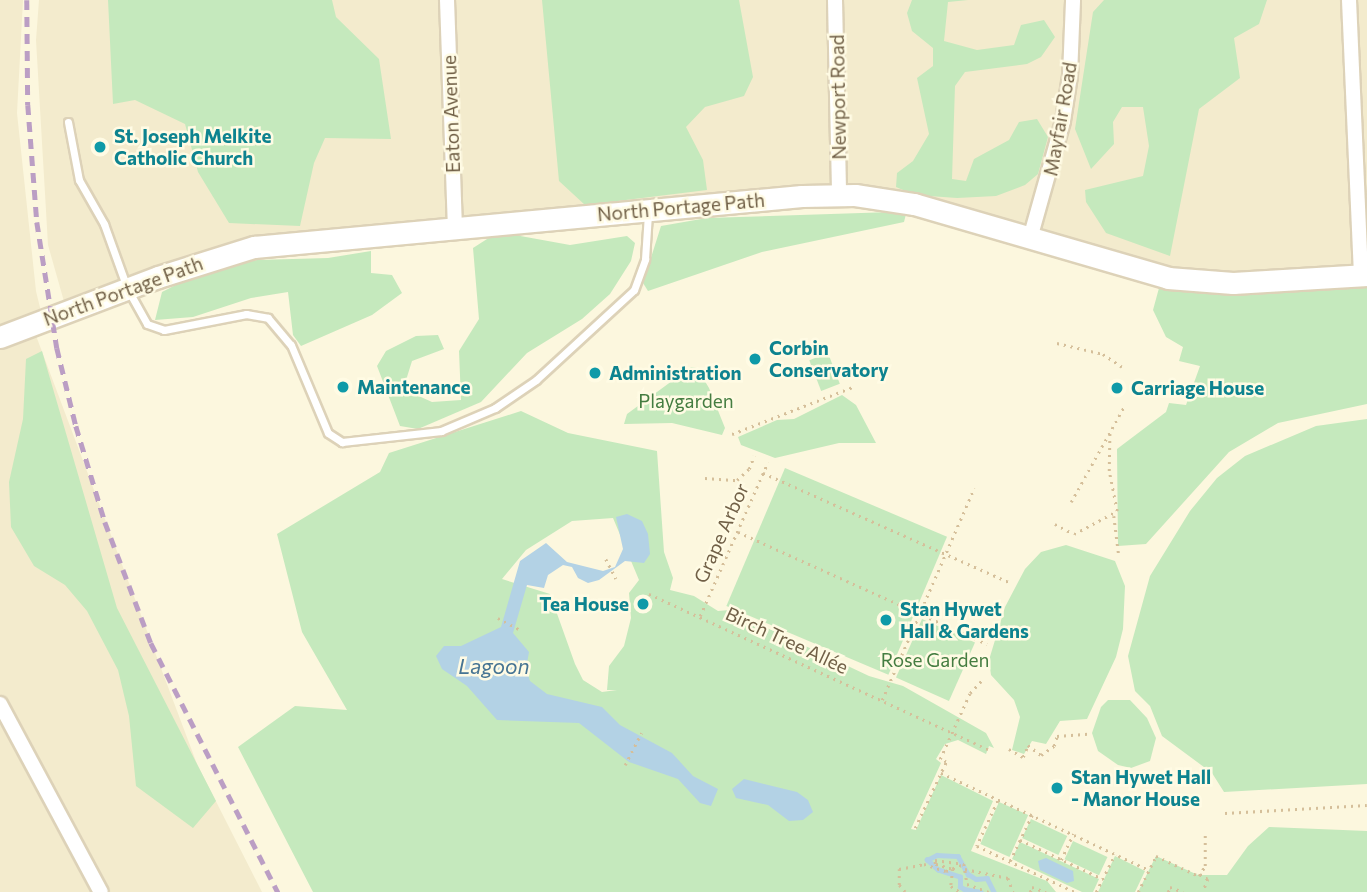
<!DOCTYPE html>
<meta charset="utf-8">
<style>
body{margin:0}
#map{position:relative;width:1367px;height:892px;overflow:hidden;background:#fcf7de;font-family:Commissioner,sans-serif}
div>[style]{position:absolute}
.residential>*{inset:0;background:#f3ebcd}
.green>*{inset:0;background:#c5e9bd;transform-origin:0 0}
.water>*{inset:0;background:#b3d2e5}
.stream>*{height:4.5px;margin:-2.25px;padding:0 2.25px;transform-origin:2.25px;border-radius:2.25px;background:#b3d2e5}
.path>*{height:2.5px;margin-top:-1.25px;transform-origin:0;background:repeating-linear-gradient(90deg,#d5bf9a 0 2px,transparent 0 7px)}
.roads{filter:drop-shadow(2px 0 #ddd2b8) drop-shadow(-2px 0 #ddd2b8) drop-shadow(0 2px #ddd2b8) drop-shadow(0 -2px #ddd2b8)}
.lane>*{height:7px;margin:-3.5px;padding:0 3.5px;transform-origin:3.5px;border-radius:3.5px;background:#fff}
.street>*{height:14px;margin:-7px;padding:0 7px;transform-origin:7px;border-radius:7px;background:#fff}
.secondary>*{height:21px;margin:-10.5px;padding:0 10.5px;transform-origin:10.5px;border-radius:10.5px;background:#fff}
.rail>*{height:4.5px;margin-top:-2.25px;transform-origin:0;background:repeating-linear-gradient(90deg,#bb9ec4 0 10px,transparent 0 17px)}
.dots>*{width:19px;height:19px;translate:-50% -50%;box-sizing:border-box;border:4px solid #fffbe4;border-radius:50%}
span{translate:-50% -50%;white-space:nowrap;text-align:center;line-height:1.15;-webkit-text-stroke:5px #fffbe4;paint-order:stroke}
.street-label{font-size:19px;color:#716047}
.culture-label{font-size:19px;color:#0d838f;font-weight:700}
.left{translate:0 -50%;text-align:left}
.right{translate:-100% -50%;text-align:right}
.park-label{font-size:19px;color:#457d41}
.water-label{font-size:21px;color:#467493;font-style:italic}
</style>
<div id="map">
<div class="residential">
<i style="clip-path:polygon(0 0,23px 0,17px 113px,36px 291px,43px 320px,32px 325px,197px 764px,262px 892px,0 892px)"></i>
<i style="clip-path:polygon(39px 0,1367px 0,1367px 275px,1233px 283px,882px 197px,286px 242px,67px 312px,48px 245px,36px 40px)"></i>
</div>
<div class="green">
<i style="clip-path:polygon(108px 0,332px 0,336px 17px,379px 59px,391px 139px,325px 138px,314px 163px,300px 226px,229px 223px,198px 172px,185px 124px,135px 100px,113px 104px)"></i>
<i style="clip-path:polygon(542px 0,739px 0,753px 77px,744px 96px,705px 107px,686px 127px,703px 160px,707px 190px,585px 205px,559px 181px)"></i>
<i style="clip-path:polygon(912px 0,968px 0,948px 2px,944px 41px,977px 50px,1014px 45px,1021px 25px,1044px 20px,1055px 37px,1041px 57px,1027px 64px,965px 72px,955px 86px,952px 179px,966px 181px,974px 159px,1009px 140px,1019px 122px,1037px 119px,1048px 137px,1038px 174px,1025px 185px,996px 196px,957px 198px,915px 195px,896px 187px,897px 173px,913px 161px,929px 134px,917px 78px,933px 66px,933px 48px,912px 31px,907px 13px)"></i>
<i style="clip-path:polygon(1104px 0,1267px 0,1259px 24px,1234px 38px,1240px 78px,1199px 109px,1170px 256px,1106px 233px,1086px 202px,1085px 190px,1143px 176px,1149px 146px,1143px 107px,1122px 107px,1113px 122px,1114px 144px,1091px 169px,1075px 129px,1093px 12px)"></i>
<i style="clip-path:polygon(892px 212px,906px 214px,904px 222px,762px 252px,648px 291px,643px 283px,661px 226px,707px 218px)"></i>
<i style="clip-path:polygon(498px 232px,570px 245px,627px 236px,635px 243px,631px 261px,610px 294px,582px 319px,527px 353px,481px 402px,418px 429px,400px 426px,377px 366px,386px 351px,416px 336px,438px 335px,444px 349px,412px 361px,407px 377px,412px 393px,432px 402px,461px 400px,459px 351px,479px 319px,473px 248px)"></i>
<i style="clip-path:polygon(371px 251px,371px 273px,392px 275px,402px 293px,372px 315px,301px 346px,293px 335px,288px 292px,251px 298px,193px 317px,155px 320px,162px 292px,205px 270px,257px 260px,328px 258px)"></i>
<i style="clip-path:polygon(1367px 286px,1367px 404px,1278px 423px,1229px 452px,1146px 544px,1118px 546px,1117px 449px,1166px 412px,1169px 403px,1186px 405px,1200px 366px,1179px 361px,1183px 347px,1166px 337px,1153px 310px,1159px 288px,1249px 292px)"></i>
<i style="clip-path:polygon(42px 351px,117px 608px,216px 801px,193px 828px,136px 786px,129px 716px,118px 670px,87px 611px,65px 585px,34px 566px,11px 527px,9px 482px,23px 419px,26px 359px)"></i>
<i style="left:828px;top:353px;width:33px;height:20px;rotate:69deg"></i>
<i style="clip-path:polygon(691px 367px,697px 368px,709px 388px,725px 428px,722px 435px,672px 423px,624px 424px,627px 414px)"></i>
<i style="clip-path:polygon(842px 395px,856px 405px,876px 443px,839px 443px,775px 458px,741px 445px,738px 437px,777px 420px,794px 419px)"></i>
<i style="clip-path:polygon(evenodd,521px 411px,568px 433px,657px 451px,664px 552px,673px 578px,670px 590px,694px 596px,718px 611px,729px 610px,869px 676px,903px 686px,986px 733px,994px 748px,989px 746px,986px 754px,958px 740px,945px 744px,936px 759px,941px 763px,911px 829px,916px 830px,941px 775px,993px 801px,971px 851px,1047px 881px,1056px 892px,313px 892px,238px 747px,295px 706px,347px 710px,302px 632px,277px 534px,380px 472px,389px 453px,521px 411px,613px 518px,639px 580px,629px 593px,631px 618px,624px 646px,609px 666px,607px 690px,617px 690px,602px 692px,583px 680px,575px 664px,550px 594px,502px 579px,526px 550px,572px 521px,613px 518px)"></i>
<i style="clip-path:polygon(1367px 419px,1367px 784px,1224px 792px,1212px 773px,1162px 736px,1150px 706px,1135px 691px,1128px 656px,1150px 576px,1190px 511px,1217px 478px,1245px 456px,1316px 426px)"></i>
<i style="left:785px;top:468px;width:176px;height:150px;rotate:23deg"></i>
<i style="clip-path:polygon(1066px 545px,1115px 561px,1125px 586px,1123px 629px,1116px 657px,1087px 719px,1060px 721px,1046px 744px,1032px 741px,1024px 754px,1012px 750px,1020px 717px,1014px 700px,991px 675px,989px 660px,1005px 607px,1025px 569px,1041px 552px)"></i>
<i style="left:922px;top:619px;width:58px;height:64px;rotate:24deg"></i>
<i style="clip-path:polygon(1108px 700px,1130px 700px,1147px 718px,1156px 738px,1150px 761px,1131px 768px,1118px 765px,1098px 751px,1092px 733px,1101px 707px)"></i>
<i style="left:999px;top:802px;width:32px;height:46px;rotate:24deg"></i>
<i style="left:1031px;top:819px;width:40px;height:21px;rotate:25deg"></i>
<i style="clip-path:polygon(1269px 827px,1367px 831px,1367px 892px,1138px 892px,1156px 856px,1198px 875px,1227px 875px,1248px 846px)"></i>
<i style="left:1073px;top:841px;width:38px;height:20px;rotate:25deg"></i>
<i style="clip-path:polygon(1020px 842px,1099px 879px,1093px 892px,1082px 892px,1012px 859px)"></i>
<i style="clip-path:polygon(1115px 856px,1145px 871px,1135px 892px,1098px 892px)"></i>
</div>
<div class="water">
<i style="clip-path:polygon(627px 514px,642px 521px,648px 534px,650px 554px,644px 563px,625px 561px,599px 580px,588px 583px,578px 578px,572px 567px,563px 565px,548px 575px,544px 588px,527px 585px,513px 633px,529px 652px,526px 669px,530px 681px,547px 694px,602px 707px,620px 725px,672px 753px,693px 776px,718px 789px,711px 806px,700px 803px,678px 779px,629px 762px,579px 723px,497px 720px,467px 686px,442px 669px,436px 656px,444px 646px,461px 646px,501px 627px,520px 561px,546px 543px,567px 562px,603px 571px,615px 567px,623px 549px,616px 517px)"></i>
<i style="clip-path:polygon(744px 779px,797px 792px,808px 800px,813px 812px,803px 820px,789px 821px,768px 805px,736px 798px,732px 789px)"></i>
<i style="clip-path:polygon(1046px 858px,1073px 871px,1074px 881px,1067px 883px,1040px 870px,1038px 861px)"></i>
</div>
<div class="stream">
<i style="left:964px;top:889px;width:17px;rotate:10deg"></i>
<i style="left:969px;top:892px;width:10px;rotate:-151deg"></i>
<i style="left:960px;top:887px;width:10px;rotate:-90deg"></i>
<i style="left:960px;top:877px;width:23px;rotate:-162deg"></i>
<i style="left:938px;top:870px;width:15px;rotate:-138deg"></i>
<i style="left:927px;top:860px;width:11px;rotate:-27deg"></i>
<i style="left:937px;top:855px;width:21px;rotate:3deg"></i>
<i style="left:958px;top:856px;width:21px;rotate:61deg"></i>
<i style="left:968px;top:874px;width:9px;rotate:32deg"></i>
<i style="left:976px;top:879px;width:11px;rotate:-5deg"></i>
<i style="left:987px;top:878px;width:16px;rotate:63deg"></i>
</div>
<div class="path">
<i style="left:1057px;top:343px;width:47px;rotate:13.4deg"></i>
<i style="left:1103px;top:354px;width:23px;rotate:34deg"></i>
<i style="left:732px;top:434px;width:132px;rotate:-21.3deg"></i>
<i style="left:763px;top:473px;width:271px;rotate:23.9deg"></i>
<i style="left:705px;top:478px;width:32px;rotate:4deg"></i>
<i style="left:737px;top:480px;width:16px;rotate:-43deg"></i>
<i style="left:749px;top:469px;width:14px;rotate:-69deg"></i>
<i style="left:1071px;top:502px;width:111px;rotate:-60.9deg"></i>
<i style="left:1114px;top:516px;width:40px;rotate:82.9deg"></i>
<i style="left:1055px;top:524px;width:21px;rotate:28deg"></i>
<i style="left:1074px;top:534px;width:49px;rotate:-28.1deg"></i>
<i style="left:1117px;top:511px;width:41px;rotate:-101.3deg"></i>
<i style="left:1109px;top:471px;width:39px;rotate:-89deg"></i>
<i style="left:738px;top:532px;width:273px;rotate:24.2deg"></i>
<i style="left:606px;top:559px;width:22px;rotate:63deg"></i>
<i style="left:649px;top:594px;width:373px;rotate:24.6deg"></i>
<i style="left:700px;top:616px;width:168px;rotate:-66.2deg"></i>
<i style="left:498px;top:618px;width:24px;rotate:28deg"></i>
<i style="left:882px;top:700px;width:231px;rotate:-66.5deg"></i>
<i style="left:1009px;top:749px;width:16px;rotate:30deg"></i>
<i style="left:1023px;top:757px;width:13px;rotate:-67deg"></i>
<i style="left:1028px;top:745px;width:16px;rotate:38deg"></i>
<i style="left:1041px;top:755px;width:16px;rotate:-35deg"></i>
<i style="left:1054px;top:746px;width:10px;rotate:-73deg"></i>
<i style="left:1057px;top:736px;width:31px;rotate:-4deg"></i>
<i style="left:625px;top:765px;width:36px;rotate:-63deg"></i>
<i style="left:941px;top:773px;width:230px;rotate:25deg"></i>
<i style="left:998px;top:801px;width:50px;rotate:115deg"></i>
<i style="left:977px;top:846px;width:108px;rotate:25.1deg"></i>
<i style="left:1225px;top:813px;width:142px;rotate:-3.2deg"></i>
<i style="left:915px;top:828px;width:73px;rotate:-64.8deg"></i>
<i style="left:946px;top:762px;width:7px;rotate:-153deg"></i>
<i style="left:940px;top:759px;width:72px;rotate:-65.6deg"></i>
<i style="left:970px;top:693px;width:18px;rotate:-47deg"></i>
<i style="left:1020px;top:840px;width:92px;rotate:25.2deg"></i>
<i style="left:1061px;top:860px;width:29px;rotate:-65deg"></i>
<i style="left:1010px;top:861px;width:51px;rotate:-64.4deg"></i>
<i style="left:951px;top:869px;width:17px;rotate:-163deg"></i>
<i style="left:935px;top:864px;width:4px;rotate:-90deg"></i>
<i style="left:935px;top:860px;width:29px;rotate:8deg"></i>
<i style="left:953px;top:869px;width:17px;rotate:97deg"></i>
<i style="left:951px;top:886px;width:11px;rotate:34deg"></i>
<i style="left:965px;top:869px;width:44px;rotate:11.8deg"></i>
<i style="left:1008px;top:878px;width:15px;rotate:70deg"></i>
<i style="left:1200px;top:874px;width:9px;rotate:32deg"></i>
<i style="left:1208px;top:879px;width:14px;rotate:111deg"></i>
<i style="left:905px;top:892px;width:9px;rotate:-131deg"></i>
<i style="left:899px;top:885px;width:16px;rotate:-90deg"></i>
<i style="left:899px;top:869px;width:25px;rotate:-11deg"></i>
<i style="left:924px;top:864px;width:23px;rotate:18deg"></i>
<i style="left:946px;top:871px;width:19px;rotate:-21deg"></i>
<i style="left:964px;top:864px;width:20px;rotate:81deg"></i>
<i style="left:967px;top:884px;width:23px;rotate:20deg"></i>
<i style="left:1030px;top:892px;width:5px;rotate:-68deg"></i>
<i style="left:1032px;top:887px;width:15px;rotate:20deg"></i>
<i style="left:1096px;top:892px;width:42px;rotate:-63.4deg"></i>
<i style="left:1138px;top:892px;width:40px;rotate:-63.4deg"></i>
<i style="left:1156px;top:856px;width:47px;rotate:24.9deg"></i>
<i style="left:1199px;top:876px;width:12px;rotate:-59deg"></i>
<i style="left:1205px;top:866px;width:33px;rotate:-90deg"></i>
<i style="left:1168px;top:892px;width:5px;rotate:-68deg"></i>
<i style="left:1170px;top:887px;width:14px;rotate:21deg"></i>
</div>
<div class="roads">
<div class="lane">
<i style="left:68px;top:122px;width:59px;rotate:79.3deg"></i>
<i style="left:79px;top:180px;width:51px;rotate:60.4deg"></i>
<i style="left:104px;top:224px;width:68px;rotate:70.2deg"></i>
<i style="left:127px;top:288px;width:41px;rotate:60.9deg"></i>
<i style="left:147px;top:324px;width:18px;rotate:19deg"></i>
<i style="left:164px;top:330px;width:84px;rotate:-11deg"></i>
<i style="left:246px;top:314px;width:22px;rotate:10deg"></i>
<i style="left:268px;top:318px;width:35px;rotate:50deg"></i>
<i style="left:291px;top:345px;width:95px;rotate:67.2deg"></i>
<i style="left:328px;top:433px;width:17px;rotate:33deg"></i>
<i style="left:342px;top:442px;width:100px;rotate:-6.3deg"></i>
<i style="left:441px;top:431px;width:59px;rotate:-23.1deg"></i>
<i style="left:495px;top:408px;width:50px;rotate:-34.3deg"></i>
<i style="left:536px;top:380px;width:133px;rotate:-42.6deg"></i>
<i style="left:634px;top:290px;width:33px;rotate:-70deg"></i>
<i style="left:645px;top:259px;width:45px;rotate:-86.2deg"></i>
</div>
<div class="street">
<i style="left:447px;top:0;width:227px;rotate:88deg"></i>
<i style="left:835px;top:0;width:194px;rotate:88.8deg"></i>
<i style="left:1349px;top:0;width:276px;rotate:87.5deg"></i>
<i style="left:1031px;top:235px;width:118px;rotate:-74.3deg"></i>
<i style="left:1063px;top:121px;width:46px;rotate:-81.2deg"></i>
<i style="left:1070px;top:76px;width:76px;rotate:-87.7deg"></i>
<i style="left:0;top:704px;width:213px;rotate:61.8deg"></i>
</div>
<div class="secondary">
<i style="left:0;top:337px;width:169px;rotate:-20.8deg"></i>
<i style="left:158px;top:277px;width:101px;rotate:-17.4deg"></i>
<i style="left:254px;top:247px;width:550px;rotate:-5.32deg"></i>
<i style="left:802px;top:196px;width:53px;rotate:-1.1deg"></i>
<i style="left:855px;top:195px;width:60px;rotate:8.7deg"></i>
<i style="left:914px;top:204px;width:265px;rotate:16.2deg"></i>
<i style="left:1168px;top:278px;width:65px;rotate:4.4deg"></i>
<i style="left:1233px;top:283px;width:134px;rotate:-3.4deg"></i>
</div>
</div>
<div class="rail">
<i style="left:27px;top:0;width:105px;rotate:89.5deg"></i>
<i style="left:28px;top:105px;width:117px;rotate:85.6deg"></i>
<i style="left:37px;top:222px;width:128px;rotate:81deg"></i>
<i style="left:57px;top:348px;width:80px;rotate:76.3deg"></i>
<i style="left:76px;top:426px;width:100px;rotate:73.2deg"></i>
<i style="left:105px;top:522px;width:129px;rotate:69.2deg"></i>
<i style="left:151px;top:643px;width:280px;rotate:63deg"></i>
</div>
<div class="dots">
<i style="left:100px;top:147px;background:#0f9aa8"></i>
<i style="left:755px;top:359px;background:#0f9aa8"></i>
<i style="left:595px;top:373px;background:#0f9aa8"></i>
<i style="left:343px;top:387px;background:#0f9aa8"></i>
<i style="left:1117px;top:388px;background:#0f9aa8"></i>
<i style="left:643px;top:604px;background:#0f9aa8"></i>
<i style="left:886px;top:620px;background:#0f9aa8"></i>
<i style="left:1057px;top:788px;background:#0f9aa8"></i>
</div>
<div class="street-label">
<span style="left:838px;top:97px;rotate:-91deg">Newport Road</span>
<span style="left:451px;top:114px;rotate:-92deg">Eaton Avenue</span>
<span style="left:1060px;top:119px;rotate:-80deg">Mayfair Road</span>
<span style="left:681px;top:207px;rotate:-5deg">North Portage Path</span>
<span style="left:123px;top:291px;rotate:-20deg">North Portage Path</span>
<span style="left:721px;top:533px;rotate:-66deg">Grape Arbor</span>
<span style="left:787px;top:640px;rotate:25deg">Birch Tree Allée</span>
</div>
<div class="culture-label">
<span class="left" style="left:114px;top:147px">St. Joseph Melkite<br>Catholic Church</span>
<span class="left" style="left:769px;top:359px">Corbin<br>Conservatory</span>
<span class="left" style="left:609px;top:373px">Administration</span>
<span class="left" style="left:357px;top:387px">Maintenance</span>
<span class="left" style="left:1131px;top:388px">Carriage House</span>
<span class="right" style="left:629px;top:604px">Tea House</span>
<span class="left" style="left:900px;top:620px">Stan Hywet<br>Hall &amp; Gardens</span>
<span class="left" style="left:1071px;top:788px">Stan Hywet Hall<br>- Manor House</span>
</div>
<div class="park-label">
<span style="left:686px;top:401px">Playgarden</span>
<span style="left:935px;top:660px">Rose Garden</span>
</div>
<div class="water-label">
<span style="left:494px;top:666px">Lagoon</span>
</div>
</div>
